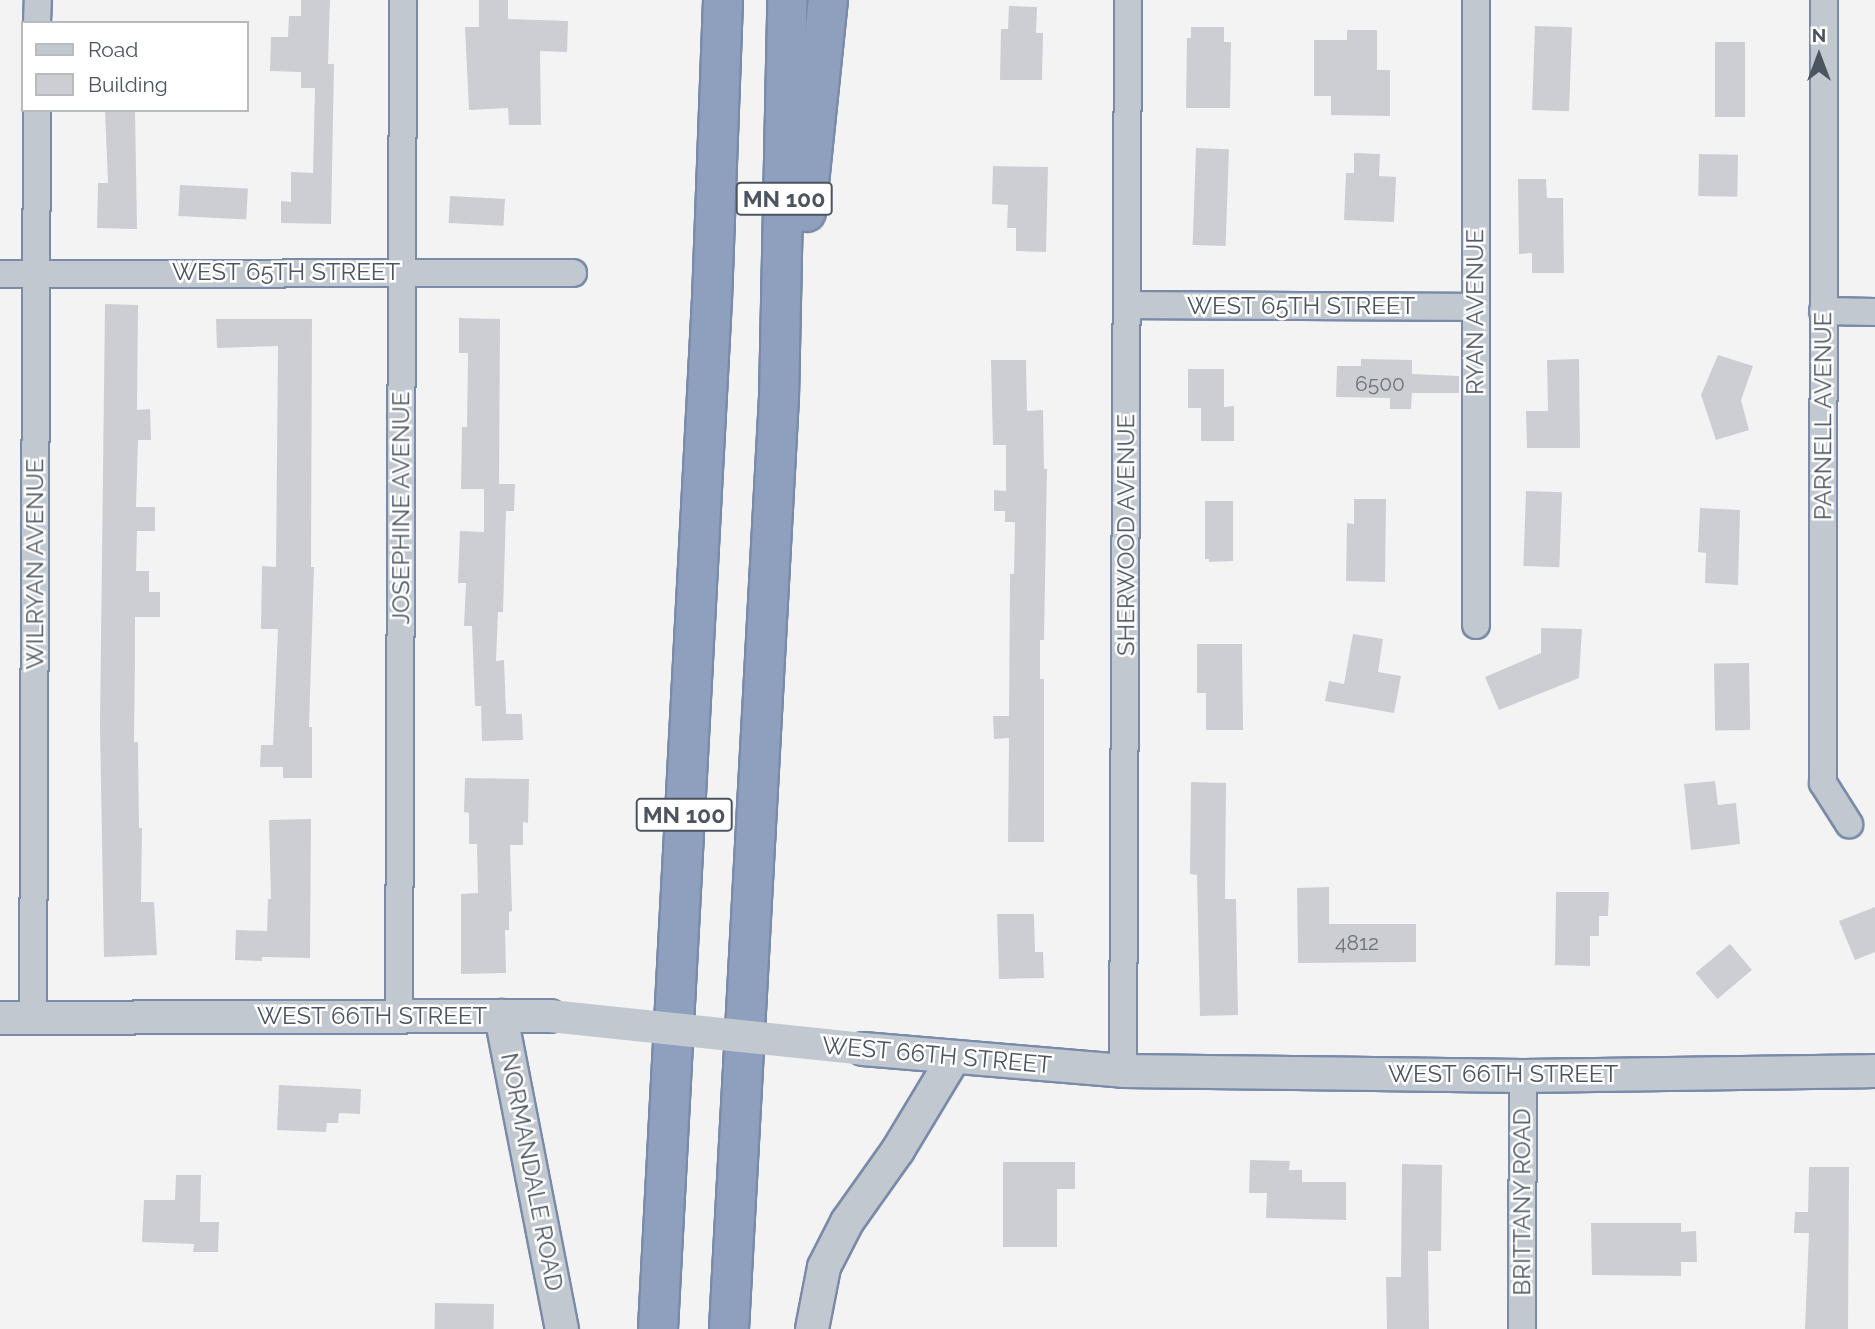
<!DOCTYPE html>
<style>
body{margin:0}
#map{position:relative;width:1875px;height:1329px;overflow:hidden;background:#f4f3f3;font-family:Raleway,sans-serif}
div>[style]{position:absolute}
.building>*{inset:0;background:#cdced4;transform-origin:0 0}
.roads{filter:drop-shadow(2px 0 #798ba9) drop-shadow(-2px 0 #798ba9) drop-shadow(0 2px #798ba9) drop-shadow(0 -2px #798ba9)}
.minor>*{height:26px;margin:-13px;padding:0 13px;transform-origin:13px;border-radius:13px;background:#c1c8d0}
.tertiary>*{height:32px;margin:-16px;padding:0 16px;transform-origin:16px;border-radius:16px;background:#c1c8d0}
.motorway>*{height:38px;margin:-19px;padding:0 19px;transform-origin:19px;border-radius:19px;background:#8ea0bd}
.tertiary-bridge>*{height:32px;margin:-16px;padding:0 16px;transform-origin:16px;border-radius:16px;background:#c1c8d0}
span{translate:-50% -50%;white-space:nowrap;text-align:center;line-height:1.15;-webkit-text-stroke:5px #fff;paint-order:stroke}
.number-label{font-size:21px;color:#6c727c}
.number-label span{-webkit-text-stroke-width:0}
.shield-label span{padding:2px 5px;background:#fff;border:2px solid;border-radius:5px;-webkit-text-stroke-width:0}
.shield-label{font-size:23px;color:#4b545f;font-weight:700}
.street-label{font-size:24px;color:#4b545f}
.legend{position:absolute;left:21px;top:21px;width:228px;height:91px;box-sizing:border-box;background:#fff;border:2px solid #b7bbbf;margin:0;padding:9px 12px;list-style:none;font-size:21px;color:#4b545f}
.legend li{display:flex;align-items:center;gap:14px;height:35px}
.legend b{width:35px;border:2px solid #b7bbbf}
.north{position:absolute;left:1784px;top:21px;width:70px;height:70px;-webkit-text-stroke:5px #fff;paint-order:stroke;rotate:0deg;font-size:19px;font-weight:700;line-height:28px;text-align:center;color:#4b545f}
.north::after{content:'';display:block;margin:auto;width:24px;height:32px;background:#4b545f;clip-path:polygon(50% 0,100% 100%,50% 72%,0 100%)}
</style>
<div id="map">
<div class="building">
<i style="clip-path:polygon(301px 0,330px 0,328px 64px,334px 64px,331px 224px,281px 223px,281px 201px,291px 202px,291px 172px,313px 173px,315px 88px,301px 88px,301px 72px,270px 71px,271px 37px,288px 37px,289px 16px,301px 16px)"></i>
<i style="clip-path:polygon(479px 0,508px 0,508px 19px,568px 21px,567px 52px,540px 51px,541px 125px,509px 125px,508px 108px,469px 110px,465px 27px,479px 27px)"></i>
<i style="clip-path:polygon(1009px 6px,1037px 7px,1036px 33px,1043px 33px,1042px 80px,1000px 80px,1001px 29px,1008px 29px)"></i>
<i style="left:1535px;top:26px;width:37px;height:84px;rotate:2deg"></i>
<i style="clip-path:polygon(1191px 27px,1224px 27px,1224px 42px,1231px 42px,1230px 108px,1186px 108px,1187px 38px,1191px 38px)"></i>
<i style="clip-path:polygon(1347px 30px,1377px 30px,1377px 70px,1390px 70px,1390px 116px,1331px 115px,1331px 96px,1314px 96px,1314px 40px,1347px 40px)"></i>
<i style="left:1715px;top:42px;width:30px;height:75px"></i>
<i style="clip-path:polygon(105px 110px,135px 110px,137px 229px,97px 228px,98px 183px,108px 183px)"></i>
<i style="left:1196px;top:148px;width:33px;height:97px;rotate:2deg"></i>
<i style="clip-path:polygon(1354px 153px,1380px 154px,1379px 176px,1396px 177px,1394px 222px,1344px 220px,1346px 173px,1354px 173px)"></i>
<i style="left:1699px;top:154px;width:39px;height:42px;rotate:1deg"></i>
<i style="clip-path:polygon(993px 166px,1048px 167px,1046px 252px,1016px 251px,1016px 228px,1007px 228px,1008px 205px,992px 204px)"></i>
<i style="clip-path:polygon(1518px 179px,1546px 179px,1547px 198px,1563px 198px,1564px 273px,1532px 273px,1532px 253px,1519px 254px)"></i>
<i style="left:180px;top:185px;width:68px;height:31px;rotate:3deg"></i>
<i style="left:450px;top:196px;width:55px;height:27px;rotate:3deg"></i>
<i style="clip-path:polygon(105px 304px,138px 305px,137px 410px,150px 409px,151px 440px,138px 440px,136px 507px,155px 507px,155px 531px,137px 531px,136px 571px,149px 571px,149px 592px,160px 592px,160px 617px,135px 617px,135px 657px,134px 742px,138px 742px,139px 828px,142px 828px,141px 902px,154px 902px,157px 955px,104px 957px,100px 726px)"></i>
<i style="clip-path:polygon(459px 318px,500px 319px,499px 484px,515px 484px,514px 511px,506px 511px,503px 612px,498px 612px,496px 661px,504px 660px,506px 714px,522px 714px,523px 740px,482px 741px,481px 706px,475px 706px,472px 626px,464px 626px,466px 583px,458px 583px,460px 531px,484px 532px,484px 489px,461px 489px,462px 427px,467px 427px,468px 353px,459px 353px)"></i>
<i style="clip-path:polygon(216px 319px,312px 319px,311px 567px,314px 567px,309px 727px,312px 727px,312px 778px,283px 778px,283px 767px,260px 767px,261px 745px,273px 745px,278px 629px,261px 629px,262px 566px,276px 567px,278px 346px,217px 348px)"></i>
<i style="clip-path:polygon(1718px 355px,1753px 366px,1741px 400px,1749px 430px,1716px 440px,1701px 395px)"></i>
<i style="clip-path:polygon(1361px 359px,1412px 360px,1412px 374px,1459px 376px,1459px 393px,1412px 393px,1411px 409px,1390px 409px,1390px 398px,1336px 397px,1337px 366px,1361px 366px)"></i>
<i style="clip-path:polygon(1579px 359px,1580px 448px,1527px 448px,1526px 411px,1548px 411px,1547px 360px)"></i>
<i style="clip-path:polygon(991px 360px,1026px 360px,1027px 411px,1043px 410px,1044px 469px,1047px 469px,1044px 640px,1040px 640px,1040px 679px,1044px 679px,1044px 842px,1008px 842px,1009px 738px,994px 739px,993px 716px,1009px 716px,1010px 574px,1014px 574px,1015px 522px,1005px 522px,1005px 511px,994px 511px,994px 490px,1006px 491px,1006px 445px,993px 445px)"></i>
<i style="clip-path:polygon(1188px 369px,1224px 369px,1224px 407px,1234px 406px,1234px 441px,1201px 441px,1201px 408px,1188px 408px)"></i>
<i style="left:1526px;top:491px;width:36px;height:75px;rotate:2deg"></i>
<i style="clip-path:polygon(1354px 499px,1386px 499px,1385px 582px,1346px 581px,1347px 523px,1354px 524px)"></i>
<i style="clip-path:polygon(1205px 501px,1233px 501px,1233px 561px,1209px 562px,1209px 559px,1205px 559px)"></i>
<i style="clip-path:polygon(1700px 508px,1740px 510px,1738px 585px,1705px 583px,1706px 553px,1698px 552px)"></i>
<i style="clip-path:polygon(1541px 628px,1582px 629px,1579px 678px,1499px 710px,1485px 677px,1541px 653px)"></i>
<i style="clip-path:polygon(1353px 634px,1383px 639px,1378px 672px,1401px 676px,1394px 713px,1325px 701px,1329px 681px,1344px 684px)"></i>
<i style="clip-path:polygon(1197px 644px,1242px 644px,1243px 730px,1206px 730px,1206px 693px,1197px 693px)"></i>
<i style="left:1749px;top:663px;width:67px;height:35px;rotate:89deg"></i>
<i style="clip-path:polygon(465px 778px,529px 779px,528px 823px,523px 822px,523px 845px,510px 845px,512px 911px,509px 912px,509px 930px,505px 930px,506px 973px,461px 974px,461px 894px,478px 893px,477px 844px,469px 844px,469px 813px,464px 812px)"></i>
<i style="clip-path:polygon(1715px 781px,1718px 805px,1736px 803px,1740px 844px,1691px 850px,1684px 784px)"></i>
<i style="clip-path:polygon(1191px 782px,1226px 783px,1225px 899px,1236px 899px,1238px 1015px,1200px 1016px,1197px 875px,1190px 874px)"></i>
<i style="clip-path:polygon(311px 819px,310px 958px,262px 957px,262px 961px,235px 960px,236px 930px,267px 931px,268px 899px,271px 899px,269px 820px)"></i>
<i style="clip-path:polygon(1329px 887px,1329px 924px,1416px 924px,1416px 962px,1298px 963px,1297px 888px)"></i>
<i style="clip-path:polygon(1556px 892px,1609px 892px,1608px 916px,1599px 916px,1599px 936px,1590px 936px,1590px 966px,1555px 965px)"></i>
<i style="clip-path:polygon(1875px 907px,1875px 952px,1855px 960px,1839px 921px)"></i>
<i style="clip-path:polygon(997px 914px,1034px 914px,1035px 952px,1043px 952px,1044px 978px,999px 979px)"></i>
<i style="left:1730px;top:944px;width:34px;height:45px;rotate:50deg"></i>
<i style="clip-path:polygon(279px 1085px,361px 1089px,360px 1114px,339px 1113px,338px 1123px,327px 1123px,326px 1132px,277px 1130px)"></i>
<i style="clip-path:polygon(1250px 1160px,1290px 1161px,1289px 1170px,1302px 1170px,1302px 1182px,1346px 1182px,1346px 1220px,1266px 1218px,1267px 1193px,1249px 1193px)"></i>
<i style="clip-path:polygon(1003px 1162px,1075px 1162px,1075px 1189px,1057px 1189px,1057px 1247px,1003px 1247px)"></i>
<i style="clip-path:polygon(1402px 1164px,1442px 1165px,1441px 1251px,1428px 1251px,1429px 1329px,1387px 1329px,1386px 1277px,1401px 1277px)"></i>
<i style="clip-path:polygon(1809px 1167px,1849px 1167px,1848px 1329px,1805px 1329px,1809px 1233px,1794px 1233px,1795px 1212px,1808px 1212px)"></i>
<i style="clip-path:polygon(176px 1175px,201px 1175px,200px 1222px,219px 1222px,218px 1252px,193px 1252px,194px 1244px,142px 1242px,144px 1200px,175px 1200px)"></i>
<i style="clip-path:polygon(1591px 1223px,1681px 1223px,1681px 1232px,1696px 1231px,1697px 1262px,1681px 1262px,1681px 1276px,1592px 1275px)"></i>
<i style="left:435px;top:1303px;width:59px;height:26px;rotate:1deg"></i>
</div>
<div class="roads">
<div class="minor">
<i style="left:1476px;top:0;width:625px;rotate:90deg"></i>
<i style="left:1824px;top:0;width:783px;rotate:90.07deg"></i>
<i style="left:1823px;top:783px;width:49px;rotate:57.6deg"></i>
<i style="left:37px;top:23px;width:23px;rotate:-88deg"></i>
<i style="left:0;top:274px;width:573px;rotate:-0.1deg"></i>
<i style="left:1127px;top:305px;width:348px;rotate:0.3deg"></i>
<i style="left:1823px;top:311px;width:52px;rotate:1.1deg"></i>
<i style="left:399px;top:1016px;width:1016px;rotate:-89.77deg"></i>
<i style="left:33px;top:1017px;width:907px;rotate:-89.75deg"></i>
<i style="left:1123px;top:1071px;width:1071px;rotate:-89.73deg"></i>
<i style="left:1522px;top:1329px;width:253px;rotate:-89.8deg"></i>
</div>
<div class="tertiary">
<i style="left:501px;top:1016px;width:319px;rotate:79deg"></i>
<i style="left:0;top:1018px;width:550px;rotate:-0.21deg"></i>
<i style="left:863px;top:1049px;width:261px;rotate:4.8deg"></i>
<i style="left:1123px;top:1071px;width:400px;rotate:0.7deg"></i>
<i style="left:1523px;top:1076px;width:352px;rotate:-0.8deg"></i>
<i style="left:812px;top:1329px;width:63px;rotate:-79deg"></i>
<i style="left:824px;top:1267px;width:51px;rotate:-62.9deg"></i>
<i style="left:847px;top:1222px;width:88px;rotate:-54.7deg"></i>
<i style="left:898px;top:1150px;width:106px;rotate:-58.9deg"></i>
</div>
<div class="motorway">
<i style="left:806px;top:212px;width:213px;rotate:-84.1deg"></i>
<i style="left:658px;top:1329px;width:1030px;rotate:-87deg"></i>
<i style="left:712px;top:300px;width:300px;rotate:-87.9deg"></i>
<i style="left:729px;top:1329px;width:932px;rotate:-86.93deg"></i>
<i style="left:779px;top:398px;width:398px;rotate:-88.8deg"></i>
</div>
</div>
<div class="tertiary-bridge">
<i style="left:550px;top:1016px;width:315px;rotate:6deg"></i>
</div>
<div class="number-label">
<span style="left:1380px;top:384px">6500</span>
<span style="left:1357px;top:943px">4812</span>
</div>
<div class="shield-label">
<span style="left:784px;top:199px">MN 100</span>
<span style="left:684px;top:815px">MN 100</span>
</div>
<div class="street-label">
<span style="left:286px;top:272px">WEST 65TH STREET</span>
<span style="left:1301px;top:306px">WEST 65TH STREET</span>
<span style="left:1475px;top:312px;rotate:-90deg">RYAN AVENUE</span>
<span style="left:1823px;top:416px;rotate:-90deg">PARNELL AVENUE</span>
<span style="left:401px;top:508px;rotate:-90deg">JOSEPHINE AVENUE</span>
<span style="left:1126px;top:535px;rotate:-90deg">SHERWOOD AVENUE</span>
<span style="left:35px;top:564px;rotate:-90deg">WILRYAN AVENUE</span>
<span style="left:372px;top:1016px">WEST 66TH STREET</span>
<span style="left:937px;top:1055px;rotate:5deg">WEST 66TH STREET</span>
<span style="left:1503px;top:1074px">WEST 66TH STREET</span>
<span style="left:532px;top:1172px;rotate:79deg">NORMANDALE ROAD</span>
<span style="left:1522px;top:1202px;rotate:-90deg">BRITTANY ROAD</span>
</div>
<ul class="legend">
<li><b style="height:9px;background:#c1c8d0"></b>Road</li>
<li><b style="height:19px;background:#cdced4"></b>Building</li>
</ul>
<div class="north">N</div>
</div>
